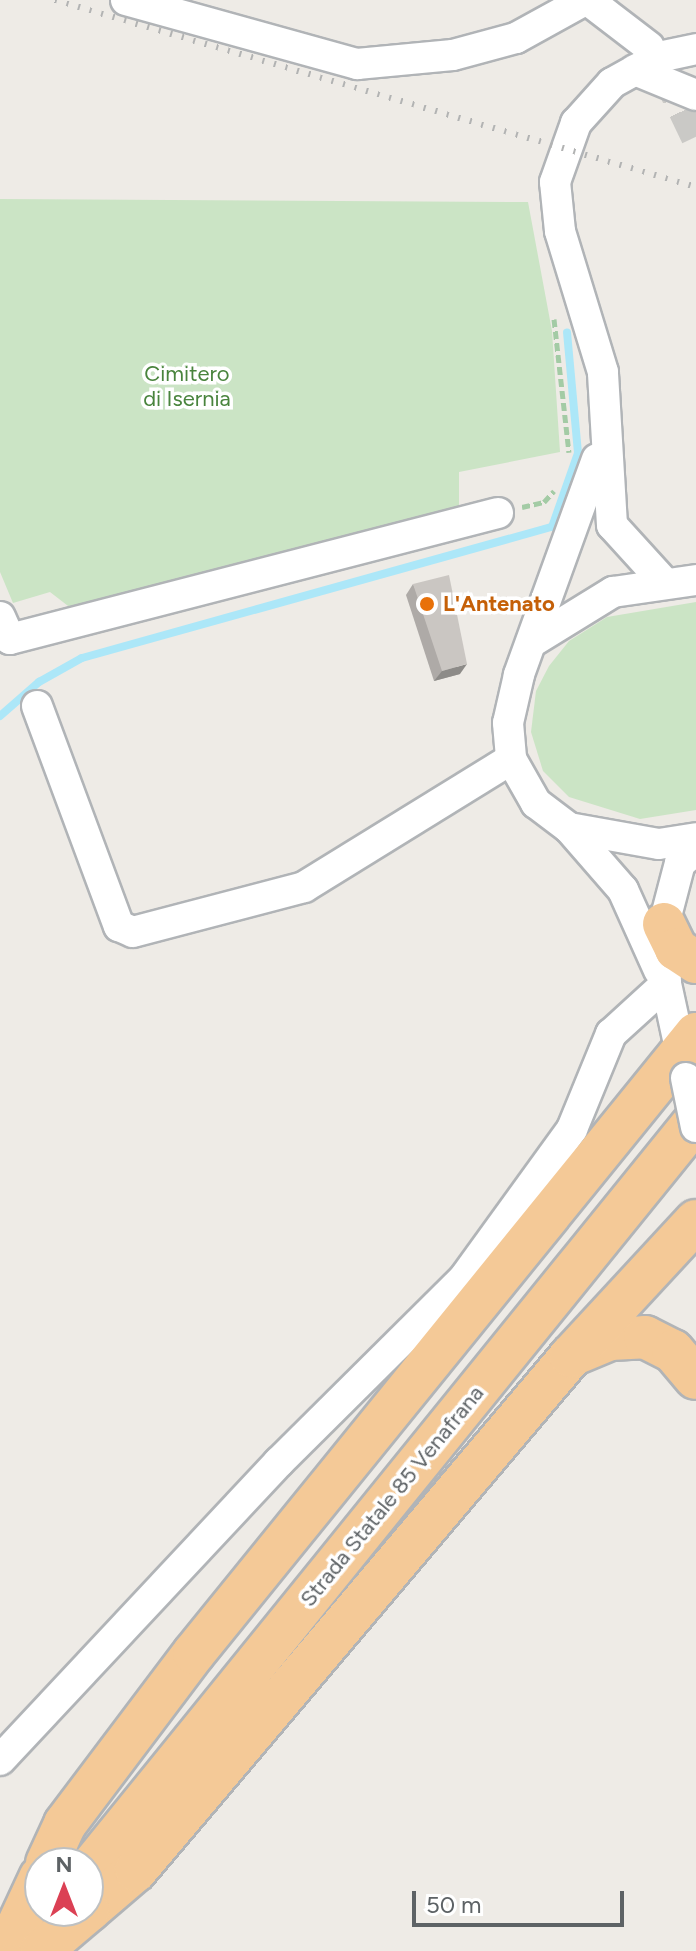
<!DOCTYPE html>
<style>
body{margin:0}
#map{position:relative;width:696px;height:1951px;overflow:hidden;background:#eeebe6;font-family:Figtree,sans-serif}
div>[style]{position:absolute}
.green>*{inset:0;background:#cbe4c5}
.stream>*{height:8px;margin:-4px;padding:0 4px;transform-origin:4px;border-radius:4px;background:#ace7f8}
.minor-tunnel>*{height:30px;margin-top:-15px;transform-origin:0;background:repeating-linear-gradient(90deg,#cac9c6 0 30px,transparent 0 45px)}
.path>*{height:5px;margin-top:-2.5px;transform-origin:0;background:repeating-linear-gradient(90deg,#a3cba5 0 8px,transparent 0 12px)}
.roads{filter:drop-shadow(2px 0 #b1b4b7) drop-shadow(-2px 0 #b1b4b7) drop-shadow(0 2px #b1b4b7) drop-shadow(0 -2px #b1b4b7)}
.minor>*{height:30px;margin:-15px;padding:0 15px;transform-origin:15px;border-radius:15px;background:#fff}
.highway>*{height:42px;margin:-21px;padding:0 21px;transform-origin:21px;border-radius:21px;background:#f4c997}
.rail>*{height:6px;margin-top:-3px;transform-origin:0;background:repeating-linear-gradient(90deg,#b2b3b3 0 2px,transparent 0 12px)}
.bridges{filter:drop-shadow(2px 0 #b1b4b7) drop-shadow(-2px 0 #b1b4b7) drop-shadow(0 2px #b1b4b7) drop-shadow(0 -2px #b1b4b7)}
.minor-bridge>*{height:30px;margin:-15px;padding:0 15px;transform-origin:15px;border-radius:15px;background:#fff}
.wall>*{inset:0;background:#aeaaa7}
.shaded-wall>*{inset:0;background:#8d8b88}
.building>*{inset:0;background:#cac6c2}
.dots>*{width:22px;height:22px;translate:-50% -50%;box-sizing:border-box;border:4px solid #fff;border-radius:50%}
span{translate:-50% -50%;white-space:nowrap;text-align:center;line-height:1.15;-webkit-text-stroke:7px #fff;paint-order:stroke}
.park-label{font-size:22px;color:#49843d}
.food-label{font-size:22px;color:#c56008;font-weight:700}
.left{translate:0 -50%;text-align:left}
.street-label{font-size:22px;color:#5d6265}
.north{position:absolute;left:24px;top:1847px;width:80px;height:80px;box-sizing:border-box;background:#fff;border:2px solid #bec0c1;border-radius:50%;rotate:0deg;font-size:22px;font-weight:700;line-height:32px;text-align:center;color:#5d6265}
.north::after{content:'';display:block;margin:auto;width:28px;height:36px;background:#db4054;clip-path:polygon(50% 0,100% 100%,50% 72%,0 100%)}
.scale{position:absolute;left:412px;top:1891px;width:212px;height:36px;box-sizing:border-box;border:4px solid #5d6265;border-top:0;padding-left:10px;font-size:24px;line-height:28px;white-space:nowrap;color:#5d6265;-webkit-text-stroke:6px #fff;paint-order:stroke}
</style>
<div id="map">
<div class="green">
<i style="clip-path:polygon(0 199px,528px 202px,552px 331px,560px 452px,459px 472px,459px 506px,72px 609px,50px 592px,13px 603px,0 572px)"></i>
<i style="clip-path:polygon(696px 602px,696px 810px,640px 819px,569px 797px,543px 771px,531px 732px,536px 691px,549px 666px,569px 641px,607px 617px)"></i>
</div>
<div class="stream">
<i style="left:0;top:716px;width:52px;rotate:-41.1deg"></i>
<i style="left:39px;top:682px;width:49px;rotate:-29.2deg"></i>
<i style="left:82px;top:658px;width:488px;rotate:-15.6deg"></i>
<i style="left:552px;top:527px;width:78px;rotate:-70.6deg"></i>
<i style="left:578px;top:453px;width:121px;rotate:-95.2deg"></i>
</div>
<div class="minor-tunnel">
<i style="left:664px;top:70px;width:74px;rotate:64.5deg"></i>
</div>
<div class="path">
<i style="left:554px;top:319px;width:134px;rotate:83.6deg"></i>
<i style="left:522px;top:507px;width:23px;rotate:-13deg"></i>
<i style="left:544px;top:502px;width:15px;rotate:-48deg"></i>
</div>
<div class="roads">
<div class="minor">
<i style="left:126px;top:0;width:240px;rotate:15.5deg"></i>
<i style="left:357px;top:64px;width:96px;rotate:-5.4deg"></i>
<i style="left:453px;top:55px;width:65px;rotate:-15.1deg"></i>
<i style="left:516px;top:38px;width:79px;rotate:-28.8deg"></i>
<i style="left:588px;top:0;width:77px;rotate:37.6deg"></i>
<i style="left:635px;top:70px;width:66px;rotate:22.3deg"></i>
<i style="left:597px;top:459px;width:230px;rotate:109.9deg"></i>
<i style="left:519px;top:675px;width:49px;rotate:102.9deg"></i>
<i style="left:508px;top:723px;width:36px;rotate:85deg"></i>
<i style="left:511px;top:759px;width:51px;rotate:60.4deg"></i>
<i style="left:536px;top:803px;width:41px;rotate:37.1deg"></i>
<i style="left:569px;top:828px;width:91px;rotate:10.1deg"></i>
<i style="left:659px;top:844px;width:37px;rotate:-9deg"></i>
<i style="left:662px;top:580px;width:74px;rotate:-132.3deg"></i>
<i style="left:612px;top:525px;width:153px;rotate:-93.4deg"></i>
<i style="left:603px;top:372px;width:147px;rotate:-107deg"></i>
<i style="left:560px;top:231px;width:49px;rotate:-95.8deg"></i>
<i style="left:555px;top:182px;width:63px;rotate:-70.4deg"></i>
<i style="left:576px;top:123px;width:54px;rotate:-48deg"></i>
<i style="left:612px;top:83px;width:54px;rotate:-29deg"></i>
<i style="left:659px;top:57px;width:38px;rotate:-12deg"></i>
<i style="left:0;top:617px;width:24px;rotate:66deg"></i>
<i style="left:10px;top:639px;width:504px;rotate:-14.48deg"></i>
<i style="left:535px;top:640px;width:92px;rotate:-31.6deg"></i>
<i style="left:613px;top:592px;width:84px;rotate:-8.2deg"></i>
<i style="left:37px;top:706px;width:235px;rotate:69.6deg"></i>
<i style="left:119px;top:926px;width:15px;rotate:23deg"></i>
<i style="left:133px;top:932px;width:177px;rotate:-14.7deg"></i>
<i style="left:304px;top:887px;width:243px;rotate:-31.7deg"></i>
<i style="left:569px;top:828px;width:82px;rotate:48.9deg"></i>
<i style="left:623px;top:890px;width:88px;rotate:65.8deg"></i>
<i style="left:684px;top:1067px;width:85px;rotate:-102.2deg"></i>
<i style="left:666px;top:984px;width:60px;rotate:-91.9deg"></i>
<i style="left:664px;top:924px;width:63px;rotate:-75.3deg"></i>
<i style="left:680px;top:863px;width:21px;rotate:-39deg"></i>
<i style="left:0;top:1760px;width:408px;rotate:-46.9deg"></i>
<i style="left:279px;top:1462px;width:262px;rotate:-44.8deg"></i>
<i style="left:465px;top:1277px;width:183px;rotate:-54.1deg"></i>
<i style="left:572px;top:1129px;width:103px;rotate:-67.7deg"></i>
<i style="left:611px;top:1034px;width:74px;rotate:-42.3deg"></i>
</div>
<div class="highway">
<i style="left:664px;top:924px;width:28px;rotate:64deg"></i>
<i style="left:676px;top:949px;width:24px;rotate:33deg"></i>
<i style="left:572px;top:1355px;width:41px;rotate:-22.8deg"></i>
<i style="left:610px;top:1339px;width:35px;rotate:-3deg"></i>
<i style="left:645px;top:1337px;width:31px;rotate:27deg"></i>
<i style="left:673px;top:1351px;width:35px;rotate:50deg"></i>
<i style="left:47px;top:1863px;width:43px;rotate:-65.2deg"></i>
<i style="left:65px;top:1824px;width:214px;rotate:-53deg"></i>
<i style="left:194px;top:1653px;width:797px;rotate:-50.96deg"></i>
<i style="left:88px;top:1871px;width:966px;rotate:-51.01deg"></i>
<i style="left:88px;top:1911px;width:63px;rotate:-40.5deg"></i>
<i style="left:136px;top:1870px;width:673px;rotate:-49.76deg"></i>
<i style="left:571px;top:1356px;width:184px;rotate:-47.2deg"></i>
<i style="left:6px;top:1951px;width:81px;rotate:-65deg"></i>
<i style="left:41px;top:1951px;width:62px;rotate:-40.4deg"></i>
</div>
</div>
<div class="rail">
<i style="left:55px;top:0;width:668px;rotate:16.26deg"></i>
</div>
<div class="bridges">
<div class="minor-bridge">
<i style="left:686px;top:1078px;width:50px;rotate:78.5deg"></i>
</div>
</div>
<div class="wall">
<i style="clip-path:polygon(413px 584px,460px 674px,434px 681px,406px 595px)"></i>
</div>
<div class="shaded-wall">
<i style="clip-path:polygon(467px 664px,460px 674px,434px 681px,442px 671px)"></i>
</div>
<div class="building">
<i style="clip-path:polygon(449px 575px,467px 664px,442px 671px,413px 584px)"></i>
</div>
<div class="dots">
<i style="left:427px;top:604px;background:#e8710a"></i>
</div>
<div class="park-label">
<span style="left:187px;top:386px">Cimitero<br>di Isernia</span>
</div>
<div class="food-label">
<span class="left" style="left:443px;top:604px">L'Antenato</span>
</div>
<div class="street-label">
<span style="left:392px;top:1496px;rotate:-51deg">Strada Statale 85 Venafrana</span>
</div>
<div class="north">N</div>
<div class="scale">50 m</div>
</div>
